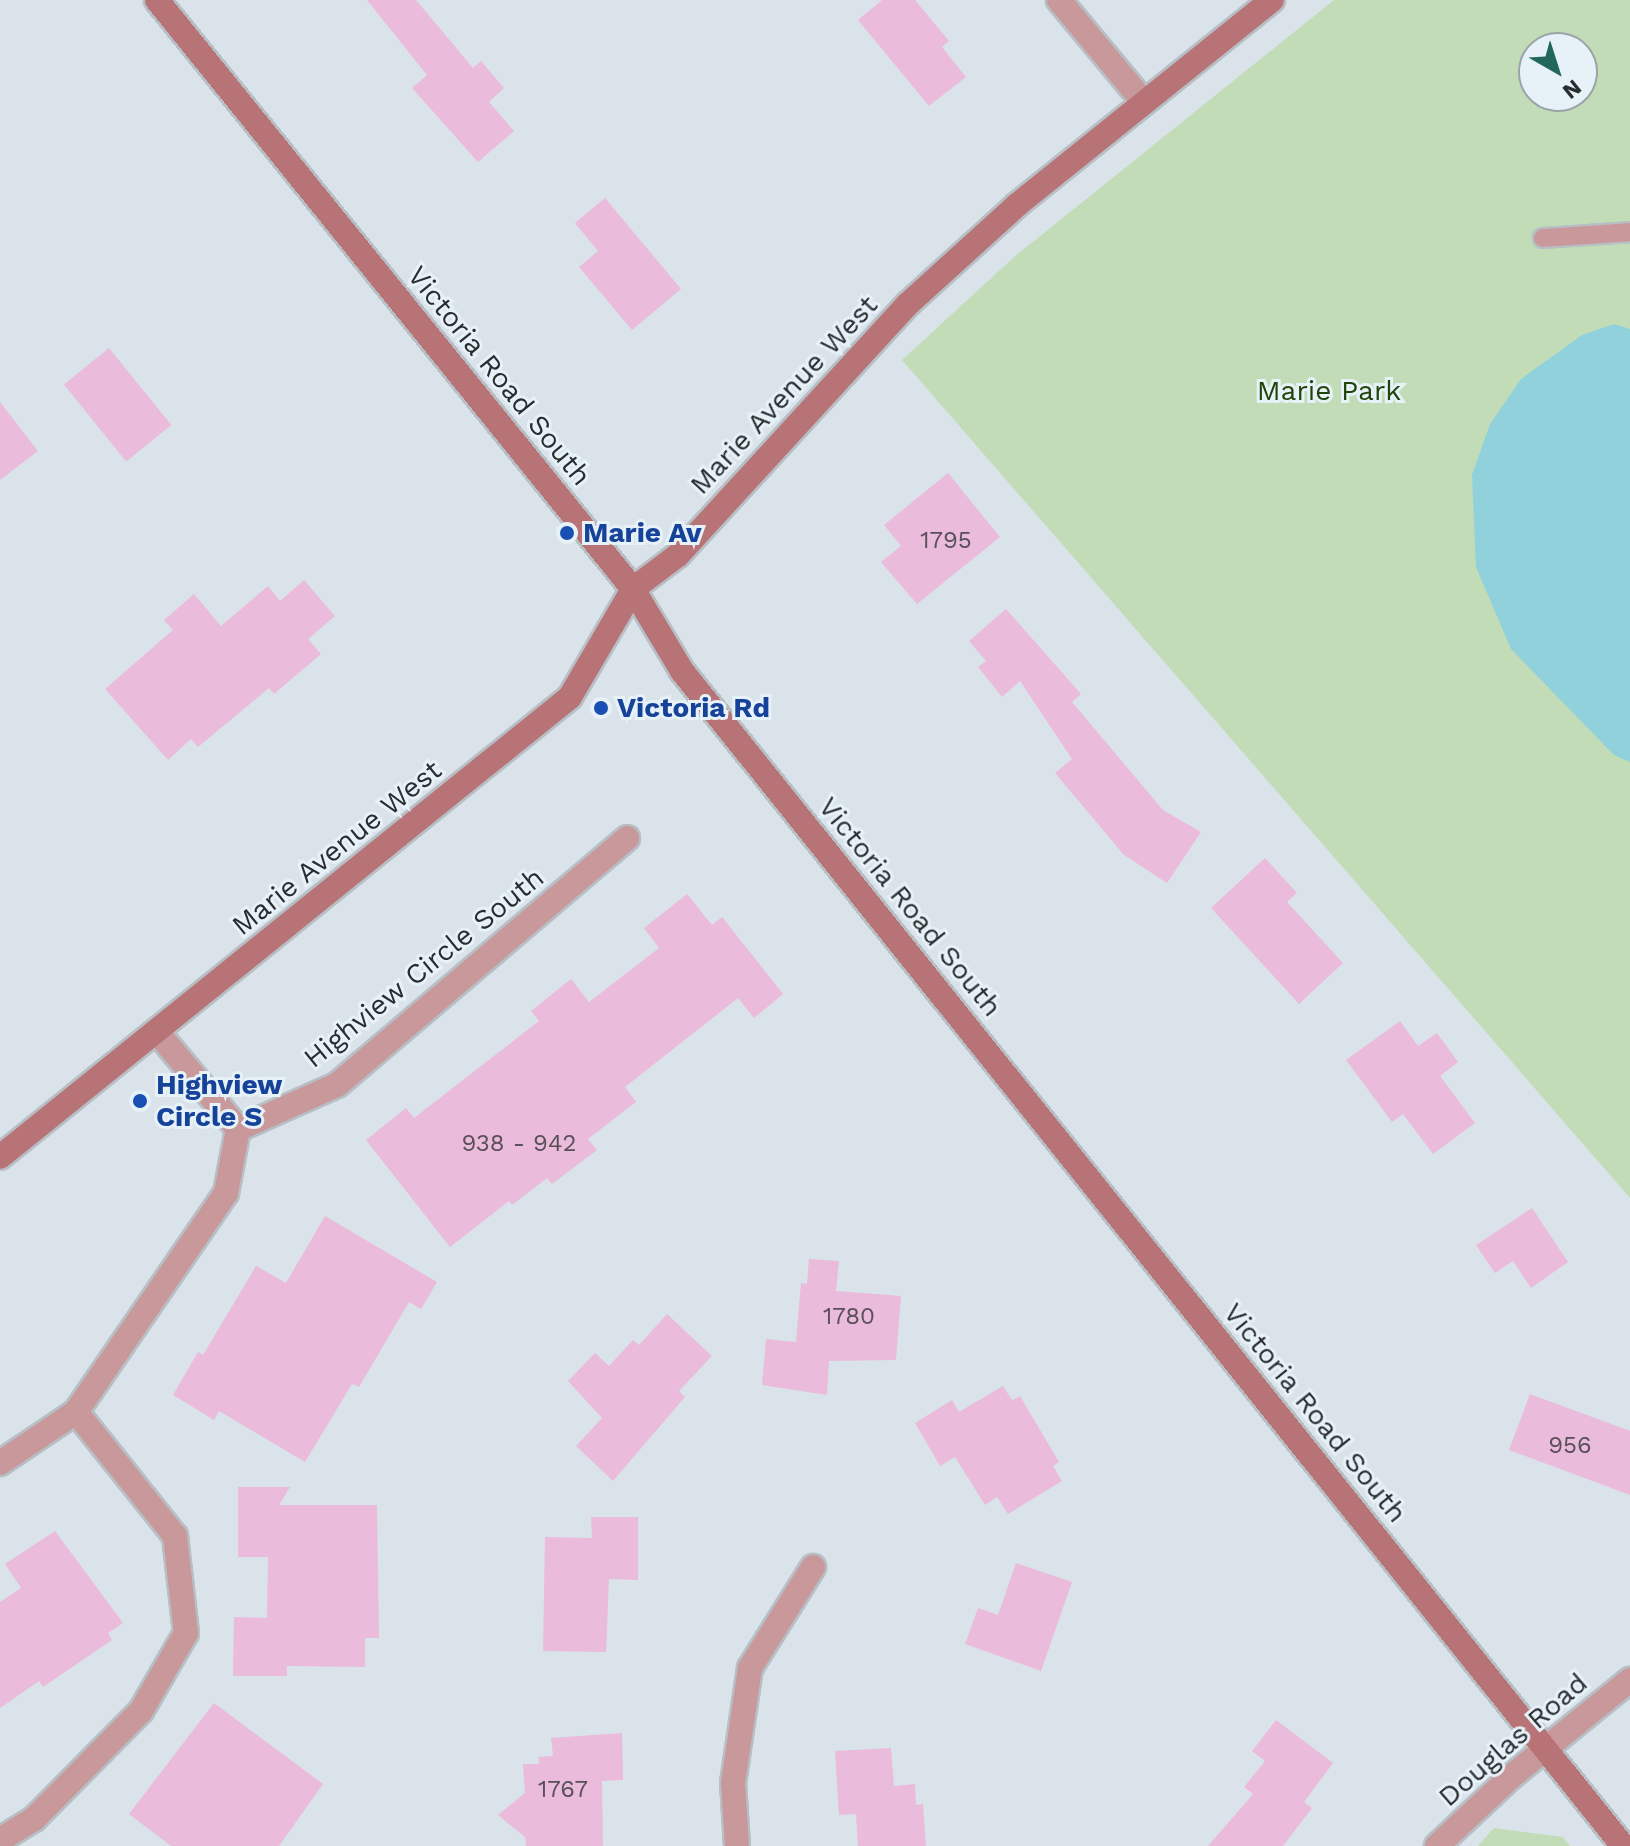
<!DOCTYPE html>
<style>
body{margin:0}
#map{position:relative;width:1630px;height:1846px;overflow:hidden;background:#dae3ea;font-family:"Work Sans",sans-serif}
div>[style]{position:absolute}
.green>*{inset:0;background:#c2dcb7}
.water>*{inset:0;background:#90d1db}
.building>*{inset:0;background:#eabbda;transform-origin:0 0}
.roads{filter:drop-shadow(2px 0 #b7bfc5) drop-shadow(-2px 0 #b7bfc5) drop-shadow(0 2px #b7bfc5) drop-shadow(0 -2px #b7bfc5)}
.lane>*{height:18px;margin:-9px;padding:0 9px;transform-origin:9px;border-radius:9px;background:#c8989a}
.street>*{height:24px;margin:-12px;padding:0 12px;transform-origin:12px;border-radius:12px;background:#c8989a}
.secondary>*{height:24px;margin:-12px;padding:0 12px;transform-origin:12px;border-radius:12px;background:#b87377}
.dots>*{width:22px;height:22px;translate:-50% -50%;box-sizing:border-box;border:4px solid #e7f1f8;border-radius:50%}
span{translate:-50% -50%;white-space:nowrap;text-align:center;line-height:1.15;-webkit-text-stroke:6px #e7f1f8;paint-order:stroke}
.number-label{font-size:24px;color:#59505a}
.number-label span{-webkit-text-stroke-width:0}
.street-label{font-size:28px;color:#292d2f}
.park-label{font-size:28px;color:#204508}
.transit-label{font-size:28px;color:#164399;font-weight:700}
.left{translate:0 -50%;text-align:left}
.north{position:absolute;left:1518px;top:32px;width:80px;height:80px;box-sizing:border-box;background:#e7f1f8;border:2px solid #9ba3a8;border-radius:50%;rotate:141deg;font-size:22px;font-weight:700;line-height:32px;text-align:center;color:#292d2f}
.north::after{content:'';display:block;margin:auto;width:28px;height:36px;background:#21675b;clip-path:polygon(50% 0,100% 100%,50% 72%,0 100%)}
</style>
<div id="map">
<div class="green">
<i style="clip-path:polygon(evenodd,1334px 0,1630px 0,1630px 1198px,902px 360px,1013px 258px,1334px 0,1534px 48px,1582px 48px,1582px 96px,1534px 96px,1534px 48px)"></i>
<i style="clip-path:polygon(1494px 1828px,1563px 1837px,1570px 1846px,1478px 1846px)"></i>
</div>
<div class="water">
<i style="clip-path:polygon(1614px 324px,1630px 329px,1630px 762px,1614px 755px,1511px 649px,1476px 567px,1472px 475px,1490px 424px,1521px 379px,1582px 335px)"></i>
</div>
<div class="building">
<i style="clip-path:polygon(367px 0,416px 0,473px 68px,481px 61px,504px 88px,489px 102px,514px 131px,478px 162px,412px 88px,427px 75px)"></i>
<i style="clip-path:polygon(882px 0,915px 0,949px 41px,942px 47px,966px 77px,929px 106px,858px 20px)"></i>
<i style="clip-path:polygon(605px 198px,681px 289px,632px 330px,579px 267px,598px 251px,575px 223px)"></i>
<i style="left:109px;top:348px;width:99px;height:58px;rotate:51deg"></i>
<i style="clip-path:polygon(0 402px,38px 451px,0 480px)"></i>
<i style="clip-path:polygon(948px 473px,1000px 537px,917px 604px,881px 562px,901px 546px,884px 525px)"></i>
<i style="clip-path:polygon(304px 580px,335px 616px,308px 639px,321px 654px,274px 694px,269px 688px,198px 747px,191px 739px,168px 760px,105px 689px,173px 630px,164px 620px,194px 594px,221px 626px,268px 586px,280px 601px)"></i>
<i style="clip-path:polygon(1006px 609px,1081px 694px,1072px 702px,1163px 810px,1201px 832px,1167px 883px,1124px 855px,1055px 773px,1072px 759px,1020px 681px,1002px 697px,978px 667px,986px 661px,969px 641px)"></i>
<i style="clip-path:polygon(1265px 858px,1297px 893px,1287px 902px,1343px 963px,1299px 1004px,1211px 908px)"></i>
<i style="clip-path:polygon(687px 894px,712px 925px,722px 917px,783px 994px,754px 1018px,738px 998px,625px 1087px,636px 1102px,588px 1139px,597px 1150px,552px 1184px,547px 1178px,512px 1205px,509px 1201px,450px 1247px,366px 1140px,406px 1108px,414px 1118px,539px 1021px,531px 1011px,571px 979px,589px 1002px,659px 948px,644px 928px)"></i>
<i style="clip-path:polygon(1400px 1021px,1418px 1046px,1437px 1033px,1458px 1062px,1440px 1076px,1475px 1123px,1433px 1154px,1403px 1114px,1392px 1122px,1346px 1060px)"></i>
<i style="clip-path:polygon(1532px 1208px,1568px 1262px,1531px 1288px,1513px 1261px,1495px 1273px,1476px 1245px)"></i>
<i style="clip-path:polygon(325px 1216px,437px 1282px,421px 1309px,409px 1302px,359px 1387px,352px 1384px,305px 1462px,219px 1411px,214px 1420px,173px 1395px,198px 1352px,203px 1355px,256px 1266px,286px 1283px)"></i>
<i style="clip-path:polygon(809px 1259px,839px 1261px,836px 1291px,901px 1296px,896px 1360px,829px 1361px,827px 1395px,762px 1385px,766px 1339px,796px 1342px,801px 1283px,807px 1284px)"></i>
<i style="clip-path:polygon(667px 1314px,712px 1356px,679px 1391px,685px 1397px,613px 1481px,576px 1446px,602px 1418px,568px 1381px,595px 1353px,609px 1366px,633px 1340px,639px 1345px)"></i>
<i style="clip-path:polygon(1003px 1386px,1012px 1400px,1020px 1396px,1059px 1462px,1053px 1466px,1062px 1481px,1008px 1514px,997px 1497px,985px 1505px,955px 1457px,940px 1466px,915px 1423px,952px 1400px,959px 1412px)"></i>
<i style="clip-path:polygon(1530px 1394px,1630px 1431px,1630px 1495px,1509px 1450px)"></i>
<i style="clip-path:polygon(238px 1487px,290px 1487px,279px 1505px,377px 1505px,379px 1638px,365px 1638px,365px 1667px,287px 1666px,287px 1676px,233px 1676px,234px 1617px,267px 1618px,268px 1557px,238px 1557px)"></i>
<i style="clip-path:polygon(591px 1517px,638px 1517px,638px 1580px,609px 1579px,606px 1652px,543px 1651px,545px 1537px,592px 1538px)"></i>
<i style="clip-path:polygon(55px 1531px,123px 1623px,108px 1633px,112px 1640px,43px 1687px,39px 1681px,0 1708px,0 1602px,21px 1588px,5px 1564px)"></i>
<i style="clip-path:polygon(1016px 1563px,1072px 1582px,1041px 1671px,965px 1644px,978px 1608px,998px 1615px)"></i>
<i style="clip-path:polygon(214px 1703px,323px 1784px,279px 1846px,171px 1846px,129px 1814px)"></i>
<i style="clip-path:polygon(1276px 1720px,1333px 1763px,1304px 1802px,1312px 1808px,1283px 1846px,1208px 1846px,1253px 1794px,1244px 1787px,1265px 1761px,1252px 1751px)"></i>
<i style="clip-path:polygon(622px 1733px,623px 1780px,602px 1781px,603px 1846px,526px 1846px,525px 1837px,498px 1815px,525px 1793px,523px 1764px,539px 1764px,538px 1757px,553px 1756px,551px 1738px)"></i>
<i style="clip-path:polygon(891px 1748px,894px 1786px,915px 1784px,916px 1805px,923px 1804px,926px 1846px,858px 1846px,856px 1814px,839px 1815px,835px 1751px)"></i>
</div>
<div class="roads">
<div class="lane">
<i style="left:1543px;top:238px;width:87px;rotate:-3.9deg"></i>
</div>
<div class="street">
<i style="left:1059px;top:0;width:131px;rotate:50.3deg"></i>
<i style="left:157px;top:1032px;width:126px;rotate:50.1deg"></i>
<i style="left:0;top:1463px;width:92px;rotate:-33.9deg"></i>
<i style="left:76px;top:1412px;width:265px;rotate:-55.6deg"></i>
<i style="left:226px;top:1193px;width:65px;rotate:-79.4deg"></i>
<i style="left:238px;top:1129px;width:108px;rotate:-24deg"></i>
<i style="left:337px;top:1085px;width:381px;rotate:-40.4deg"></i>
<i style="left:0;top:1840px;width:40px;rotate:-32deg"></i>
<i style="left:34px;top:1819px;width:152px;rotate:-45.3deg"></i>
<i style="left:141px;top:1711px;width:90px;rotate:-60deg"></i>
<i style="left:186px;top:1633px;width:98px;rotate:-96.5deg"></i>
<i style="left:175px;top:1536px;width:159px;rotate:-128.6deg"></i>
<i style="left:737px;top:1846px;width:63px;rotate:-93.6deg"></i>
<i style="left:733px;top:1783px;width:116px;rotate:-81.6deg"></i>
<i style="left:750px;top:1668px;width:119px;rotate:-58deg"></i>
<i style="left:1437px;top:1846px;width:104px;rotate:-43.1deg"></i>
<i style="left:1513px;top:1775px;width:151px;rotate:-39.1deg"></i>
</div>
<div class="secondary">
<i style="left:157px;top:0;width:757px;rotate:51.06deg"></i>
<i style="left:633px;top:589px;width:96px;rotate:59.1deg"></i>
<i style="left:682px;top:671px;width:1505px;rotate:51.31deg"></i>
<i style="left:0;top:1157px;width:732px;rotate:-38.9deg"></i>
<i style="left:570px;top:697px;width:125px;rotate:-59.7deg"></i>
<i style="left:633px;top:589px;width:56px;rotate:-37.1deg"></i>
<i style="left:678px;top:555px;width:340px;rotate:-47.5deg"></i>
<i style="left:908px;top:304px;width:147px;rotate:-42.2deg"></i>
<i style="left:1017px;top:205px;width:327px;rotate:-38.8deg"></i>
</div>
</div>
<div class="dots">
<i style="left:567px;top:533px;background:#1a4fb4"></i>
<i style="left:601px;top:708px;background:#1a4fb4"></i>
<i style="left:140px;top:1101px;background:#1a4fb4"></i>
</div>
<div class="number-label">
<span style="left:946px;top:541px">1795</span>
<span style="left:519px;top:1144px">938 - 942</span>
<span style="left:849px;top:1317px">1780</span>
<span style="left:1570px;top:1446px">956</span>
<span style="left:563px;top:1790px">1767</span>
</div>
<div class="street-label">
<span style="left:499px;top:376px;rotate:51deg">Victoria Road South</span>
<span style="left:784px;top:395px;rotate:-47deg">Marie Avenue West</span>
<span style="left:337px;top:848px;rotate:-39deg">Marie Avenue West</span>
<span style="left:910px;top:907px;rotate:51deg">Victoria Road South</span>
<span style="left:424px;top:968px;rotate:-39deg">Highview Circle South</span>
<span style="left:1315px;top:1413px;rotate:51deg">Victoria Road South</span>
<span style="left:1513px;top:1740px;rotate:-41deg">Douglas Road</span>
</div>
<div class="park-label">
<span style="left:1329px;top:391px">Marie Park</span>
</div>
<div class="transit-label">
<span class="left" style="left:583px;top:533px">Marie Av</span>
<span class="left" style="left:617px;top:708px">Victoria Rd</span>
<span class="left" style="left:156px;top:1101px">Highview<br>Circle S</span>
</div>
<div class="north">N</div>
</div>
